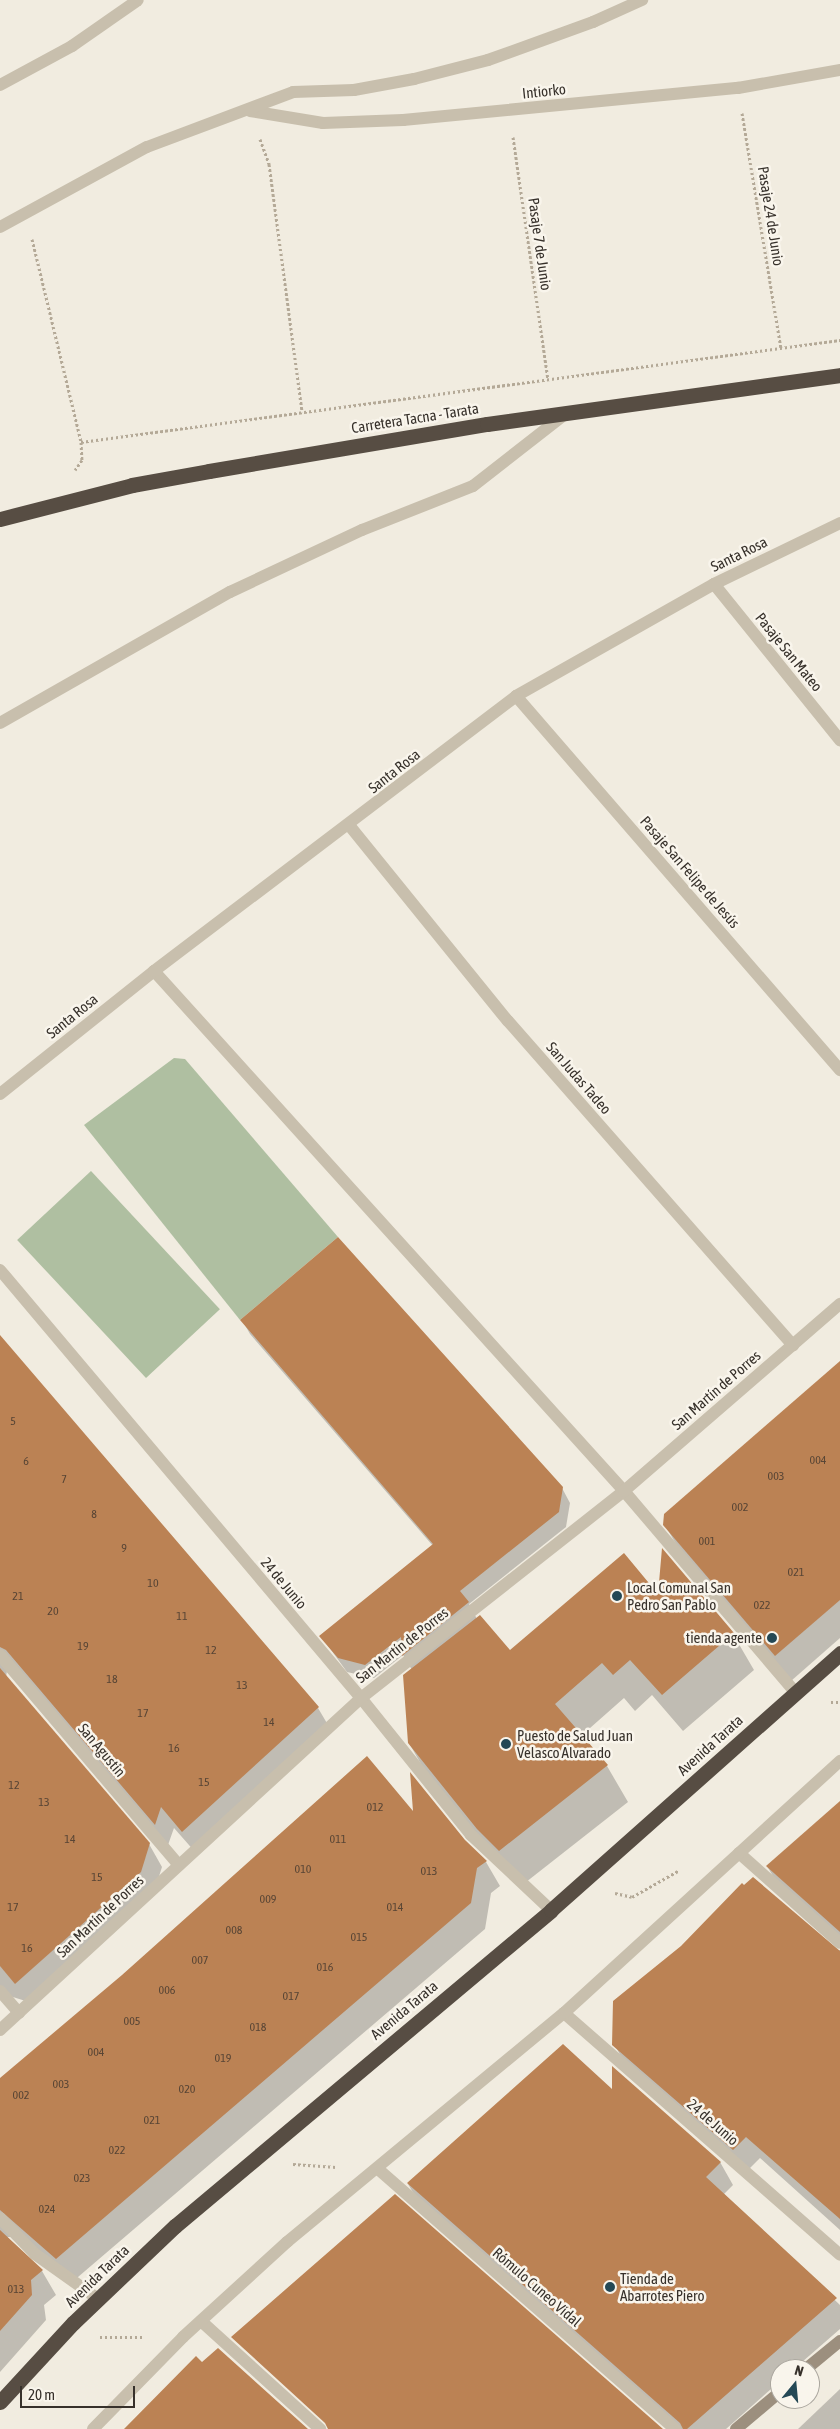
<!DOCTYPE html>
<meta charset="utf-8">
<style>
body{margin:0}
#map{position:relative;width:840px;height:2429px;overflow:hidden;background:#f1ece0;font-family:"Asap Condensed",sans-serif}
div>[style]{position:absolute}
.green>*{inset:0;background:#afbfa1;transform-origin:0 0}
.shadow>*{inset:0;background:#0003}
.building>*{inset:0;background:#bb8254}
.path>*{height:3px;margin-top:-1.5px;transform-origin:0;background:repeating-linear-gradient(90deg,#b4a997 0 2.5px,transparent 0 5px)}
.street>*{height:12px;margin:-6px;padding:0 6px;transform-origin:6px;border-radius:6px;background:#c8bfad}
.secondary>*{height:12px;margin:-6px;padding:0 6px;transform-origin:6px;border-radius:6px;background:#9c8f7e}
.highway>*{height:15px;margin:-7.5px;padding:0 7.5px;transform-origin:7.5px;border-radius:7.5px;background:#574d43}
.dots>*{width:14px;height:14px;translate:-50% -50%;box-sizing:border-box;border:2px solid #f9f5ec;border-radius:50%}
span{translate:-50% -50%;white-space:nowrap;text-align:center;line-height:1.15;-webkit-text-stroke:5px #f9f5ec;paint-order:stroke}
.number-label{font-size:12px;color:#584535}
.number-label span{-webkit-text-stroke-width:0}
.street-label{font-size:15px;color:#37312b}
.poi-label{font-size:15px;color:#37312b}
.left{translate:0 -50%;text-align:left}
.right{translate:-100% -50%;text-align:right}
.north{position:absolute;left:770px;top:2359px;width:50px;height:50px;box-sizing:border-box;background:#f9f5ec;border:1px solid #aba79f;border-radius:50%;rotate:17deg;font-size:14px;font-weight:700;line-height:20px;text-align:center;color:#37312b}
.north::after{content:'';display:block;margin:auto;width:18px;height:22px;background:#244855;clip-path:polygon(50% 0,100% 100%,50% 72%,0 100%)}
.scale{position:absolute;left:20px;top:2386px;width:115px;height:22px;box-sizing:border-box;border:2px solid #37312b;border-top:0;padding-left:6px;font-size:15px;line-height:18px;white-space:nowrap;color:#37312b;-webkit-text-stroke:4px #f9f5ec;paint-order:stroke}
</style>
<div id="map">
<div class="green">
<i style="clip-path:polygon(174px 1058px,185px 1059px,338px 1237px,240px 1320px,84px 1125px)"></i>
<i style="left:91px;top:1171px;width:189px;height:101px;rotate:47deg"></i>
</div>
<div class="shadow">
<i style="clip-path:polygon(242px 1320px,562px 1488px,570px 1503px,566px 1527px,469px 1604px,477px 1619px,510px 1652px,659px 1597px,733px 1634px,754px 1670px,683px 1731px,652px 1695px,635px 1711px,624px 1698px,581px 1736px,607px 1766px,628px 1802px,521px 1886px,430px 1780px,409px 1743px,412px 1670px,403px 1655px,374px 1678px,347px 1672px,321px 1636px,433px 1546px,250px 1334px)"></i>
<i style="clip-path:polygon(0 1337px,318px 1708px,331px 1730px,196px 1853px,174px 1828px,168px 1845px,7px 1671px,6px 1677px,149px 1844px,162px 1867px,153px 1895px,32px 2003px,0 1993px)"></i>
<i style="clip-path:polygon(840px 1364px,840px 1638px,791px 1681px,680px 1551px,665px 1525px)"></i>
<i style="clip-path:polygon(840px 1805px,840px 1942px,780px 1888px,767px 1866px)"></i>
<i style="clip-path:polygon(414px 1815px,464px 1841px,486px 1862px,500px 1886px,491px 1893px,485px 1929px,71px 2283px,21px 2237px,7px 2237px,42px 2271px,56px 2295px,44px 2305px,46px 2320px,0 2372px,0 2079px)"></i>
<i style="clip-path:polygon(834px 1950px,840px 1950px,840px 2230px,760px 2158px,746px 2172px,627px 2067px,614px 2044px)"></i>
<i style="clip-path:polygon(720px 2162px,733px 2185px,724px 2194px,840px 2305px,840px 2329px,794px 2369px,780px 2369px,780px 2381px,726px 2429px,676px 2429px,421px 2206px,408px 2184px)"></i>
<i style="clip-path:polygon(840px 2389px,840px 2429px,798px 2429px)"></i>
</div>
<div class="building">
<i style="clip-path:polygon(338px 1237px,563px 1487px,559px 1512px,460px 1591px,469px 1602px,402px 1656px,401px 1637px,365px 1665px,338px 1658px,319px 1636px,433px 1544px,240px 1320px)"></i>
<i style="clip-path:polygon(0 1335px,319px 1707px,182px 1832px,161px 1807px,155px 1825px,6px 1650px,0 1647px)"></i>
<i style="clip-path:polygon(840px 1361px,840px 1600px,775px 1656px,663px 1525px,664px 1514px)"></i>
<i style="clip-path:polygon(662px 1548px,734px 1633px,662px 1695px,630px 1660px,613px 1675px,602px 1663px,555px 1704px,608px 1765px,499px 1851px,477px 1829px,408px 1743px,403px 1675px,480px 1615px,510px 1650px,624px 1553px,658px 1594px)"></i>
<i style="clip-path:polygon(0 1668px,150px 1843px,141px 1872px,15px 1984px,0 1966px)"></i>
<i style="clip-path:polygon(367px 1756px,413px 1811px,410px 1772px,465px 1840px,487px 1861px,477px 1868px,471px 1903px,56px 2259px,0 2210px,0 2078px,122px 1975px)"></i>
<i style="clip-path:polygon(840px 1801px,840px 1932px,766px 1866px)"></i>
<i style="clip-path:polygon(753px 1877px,840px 1951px,840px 2219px,746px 2137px,733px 2150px,612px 2045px,613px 2001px,681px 1946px,742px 1883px,744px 1885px)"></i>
<i style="clip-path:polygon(563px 2044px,612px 2089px,612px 2066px,721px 2162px,706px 2177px,837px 2298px,687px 2429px,683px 2429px,680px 2423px,407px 2183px)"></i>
<i style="clip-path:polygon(395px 2194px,663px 2429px,328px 2429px,325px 2423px,231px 2337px)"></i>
<i style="clip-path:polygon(0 2230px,43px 2270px,31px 2280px,32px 2295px,0 2331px)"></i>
<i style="clip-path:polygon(218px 2348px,308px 2429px,124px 2429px,196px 2356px,202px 2362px)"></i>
</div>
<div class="path">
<i style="left:742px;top:113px;width:238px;rotate:80.6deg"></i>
<i style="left:513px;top:137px;width:245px;rotate:81.8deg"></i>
<i style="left:260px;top:139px;width:27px;rotate:70deg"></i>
<i style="left:269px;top:164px;width:250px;rotate:82.4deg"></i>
<i style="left:32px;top:239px;width:209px;rotate:76.4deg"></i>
<i style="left:81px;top:442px;width:18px;rotate:87deg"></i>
<i style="left:82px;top:460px;width:12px;rotate:125deg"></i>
<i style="left:81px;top:442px;width:766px;rotate:-7.65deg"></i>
<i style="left:831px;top:1702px;width:9px"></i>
<i style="left:615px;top:1893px;width:17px;rotate:13deg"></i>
<i style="left:632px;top:1897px;width:53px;rotate:-29.5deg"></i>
<i style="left:293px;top:2164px;width:43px;rotate:4deg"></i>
<i style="left:100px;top:2337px;width:44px"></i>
</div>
<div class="street">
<i style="left:0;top:85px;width:82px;rotate:-28.4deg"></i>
<i style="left:72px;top:46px;width:80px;rotate:-34.9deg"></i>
<i style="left:250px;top:111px;width:74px;rotate:9.3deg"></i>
<i style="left:323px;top:123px;width:80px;rotate:-2.1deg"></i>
<i style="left:403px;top:120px;width:337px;rotate:-5.5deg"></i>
<i style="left:738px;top:88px;width:104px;rotate:-10deg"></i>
<i style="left:0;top:227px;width:167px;rotate:-28.6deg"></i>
<i style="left:147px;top:147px;width:156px;rotate:-20.6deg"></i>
<i style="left:293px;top:92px;width:61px;rotate:-1.9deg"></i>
<i style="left:354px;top:90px;width:61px;rotate:-10.4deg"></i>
<i style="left:414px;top:79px;width:76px;rotate:-14.4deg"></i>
<i style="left:488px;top:60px;width:112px;rotate:-19.9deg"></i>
<i style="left:593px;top:22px;width:54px;rotate:-24.2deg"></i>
<i style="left:714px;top:584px;width:201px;rotate:51.1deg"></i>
<i style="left:516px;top:696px;width:495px;rotate:49.1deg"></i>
<i style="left:0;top:723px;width:265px;rotate:-29.7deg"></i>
<i style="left:230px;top:592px;width:146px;rotate:-25.2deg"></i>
<i style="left:362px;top:530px;width:119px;rotate:-21.6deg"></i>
<i style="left:473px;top:486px;width:115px;rotate:-38deg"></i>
<i style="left:349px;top:825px;width:252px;rotate:51deg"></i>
<i style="left:508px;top:1021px;width:432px;rotate:48.7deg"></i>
<i style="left:154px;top:971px;width:701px;rotate:47.89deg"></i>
<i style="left:624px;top:1491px;width:264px;rotate:49.6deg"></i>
<i style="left:0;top:1094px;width:197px;rotate:-38.6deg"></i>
<i style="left:154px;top:971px;width:455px;rotate:-37.2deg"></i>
<i style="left:516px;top:696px;width:227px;rotate:-29.5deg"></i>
<i style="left:714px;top:584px;width:140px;rotate:-25.8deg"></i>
<i style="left:0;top:1270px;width:560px;rotate:49.85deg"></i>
<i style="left:361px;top:1698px;width:176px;rotate:51.2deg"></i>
<i style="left:471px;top:1835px;width:110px;rotate:43.2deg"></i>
<i style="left:0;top:1655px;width:276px;rotate:49.6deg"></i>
<i style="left:739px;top:1853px;width:135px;rotate:41.7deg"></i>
<i style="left:0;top:1991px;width:29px;rotate:49deg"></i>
<i style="left:564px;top:2013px;width:367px;rotate:41.2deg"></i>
<i style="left:0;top:2030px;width:490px;rotate:-42.6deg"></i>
<i style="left:361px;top:1698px;width:335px;rotate:-38.2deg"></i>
<i style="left:624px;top:1491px;width:286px;rotate:-40.9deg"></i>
<i style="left:378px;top:2169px;width:395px;rotate:41.2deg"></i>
<i style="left:0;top:2218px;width:50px;rotate:45.8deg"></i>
<i style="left:35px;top:2254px;width:77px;rotate:35.5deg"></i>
<i style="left:201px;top:2321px;width:161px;rotate:42.2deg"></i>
<i style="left:93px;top:2429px;width:129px;rotate:-45.6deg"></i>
<i style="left:183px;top:2337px;width:141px;rotate:-42.4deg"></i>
<i style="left:287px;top:2242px;width:359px;rotate:-39.6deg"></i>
<i style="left:564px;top:2013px;width:374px;rotate:-42.4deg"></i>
</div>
<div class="secondary">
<i style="left:806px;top:2369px;width:44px;rotate:-39.5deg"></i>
<i style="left:736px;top:2429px;width:57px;rotate:-40.1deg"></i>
</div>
<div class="highway">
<i style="left:0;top:519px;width:136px;rotate:-14.4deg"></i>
<i style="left:132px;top:485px;width:78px;rotate:-10.3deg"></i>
<i style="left:209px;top:471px;width:282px;rotate:-9.6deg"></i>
<i style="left:487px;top:424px;width:356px;rotate:-7.9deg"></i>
<i style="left:0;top:2402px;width:108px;rotate:-47.3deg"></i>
<i style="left:73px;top:2323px;width:141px;rotate:-43.6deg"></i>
<i style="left:175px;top:2226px;width:491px;rotate:-40deg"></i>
<i style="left:551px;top:1910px;width:387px;rotate:-41.6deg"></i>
</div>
<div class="dots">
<i style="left:617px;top:1596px;background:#244855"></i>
<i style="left:772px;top:1638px;background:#244855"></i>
<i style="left:506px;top:1744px;background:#244855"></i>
<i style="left:610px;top:2287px;background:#244855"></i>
</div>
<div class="number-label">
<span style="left:13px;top:1422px">5</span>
<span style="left:818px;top:1461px">004</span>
<span style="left:26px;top:1462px">6</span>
<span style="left:776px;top:1477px">003</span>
<span style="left:64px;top:1480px">7</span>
<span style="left:740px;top:1508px">002</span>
<span style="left:94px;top:1515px">8</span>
<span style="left:707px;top:1542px">001</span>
<span style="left:124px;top:1549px">9</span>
<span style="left:796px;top:1573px">021</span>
<span style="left:153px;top:1584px">10</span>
<span style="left:18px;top:1597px">21</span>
<span style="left:762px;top:1606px">022</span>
<span style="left:53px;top:1612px">20</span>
<span style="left:182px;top:1617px">11</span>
<span style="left:83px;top:1647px">19</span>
<span style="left:211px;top:1651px">12</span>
<span style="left:112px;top:1680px">18</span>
<span style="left:242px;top:1686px">13</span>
<span style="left:143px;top:1714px">17</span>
<span style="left:269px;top:1723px">14</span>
<span style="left:174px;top:1749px">16</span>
<span style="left:204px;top:1783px">15</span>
<span style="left:14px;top:1786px">12</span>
<span style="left:44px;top:1803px">13</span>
<span style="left:375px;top:1808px">012</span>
<span style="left:70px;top:1840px">14</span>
<span style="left:338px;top:1840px">011</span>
<span style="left:303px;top:1870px">010</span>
<span style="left:429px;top:1872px">013</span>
<span style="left:97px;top:1878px">15</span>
<span style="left:268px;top:1900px">009</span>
<span style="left:13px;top:1908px">17</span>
<span style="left:395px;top:1908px">014</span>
<span style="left:234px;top:1931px">008</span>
<span style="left:359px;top:1938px">015</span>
<span style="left:27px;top:1949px">16</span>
<span style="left:200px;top:1961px">007</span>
<span style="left:325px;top:1968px">016</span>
<span style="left:167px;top:1991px">006</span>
<span style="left:291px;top:1997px">017</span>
<span style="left:132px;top:2022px">005</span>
<span style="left:258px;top:2028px">018</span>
<span style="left:96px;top:2053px">004</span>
<span style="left:223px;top:2059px">019</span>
<span style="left:61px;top:2085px">003</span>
<span style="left:187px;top:2090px">020</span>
<span style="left:21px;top:2096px">002</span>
<span style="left:152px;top:2121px">021</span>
<span style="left:117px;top:2151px">022</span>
<span style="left:82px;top:2179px">023</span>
<span style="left:47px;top:2210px">024</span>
<span style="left:16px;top:2290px">013</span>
</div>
<div class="street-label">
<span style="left:544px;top:91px;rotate:-6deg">Intiorko</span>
<span style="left:771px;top:216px;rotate:81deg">Pasaje 24 de Junio</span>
<span style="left:540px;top:244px;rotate:82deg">Pasaje 7 de Junio</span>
<span style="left:415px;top:418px;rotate:-9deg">Carretera Tacna - Tarata</span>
<span style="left:739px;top:554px;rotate:-26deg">Santa Rosa</span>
<span style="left:789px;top:652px;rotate:51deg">Pasaje San Mateo</span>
<span style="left:394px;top:771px;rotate:-38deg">Santa Rosa</span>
<span style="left:690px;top:872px;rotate:49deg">Pasaje San Felipe de Jesús</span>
<span style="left:72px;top:1016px;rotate:-39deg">Santa Rosa</span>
<span style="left:579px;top:1078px;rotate:49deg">San Judas Tadeo</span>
<span style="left:716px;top:1390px;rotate:-41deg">San Martín de Porres</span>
<span style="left:284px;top:1583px;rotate:50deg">24 de Junio</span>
<span style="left:402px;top:1645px;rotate:-38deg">San Martín de Porres</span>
<span style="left:710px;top:1745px;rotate:-42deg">Avenida Tarata</span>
<span style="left:102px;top:1750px;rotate:50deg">San Agustín</span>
<span style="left:100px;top:1916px;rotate:-43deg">San Martín de Porres</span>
<span style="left:404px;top:2010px;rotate:-40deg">Avenida Tarata</span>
<span style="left:713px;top:2122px;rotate:41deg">24 de Junio</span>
<span style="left:97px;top:2276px;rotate:-44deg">Avenida Tarata</span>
<span style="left:537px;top:2287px;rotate:41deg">Rómulo Cuneo Vidal</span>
</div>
<div class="poi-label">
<span class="left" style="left:627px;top:1596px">Local Comunal San<br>Pedro San Pablo</span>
<span class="right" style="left:762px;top:1638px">tienda agente</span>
<span class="left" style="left:517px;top:1744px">Puesto de Salud Juan<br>Velasco Alvarado</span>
<span class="left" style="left:620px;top:2287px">Tienda de<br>Abarrotes Piero</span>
</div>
<div class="north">N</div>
<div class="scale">20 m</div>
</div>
